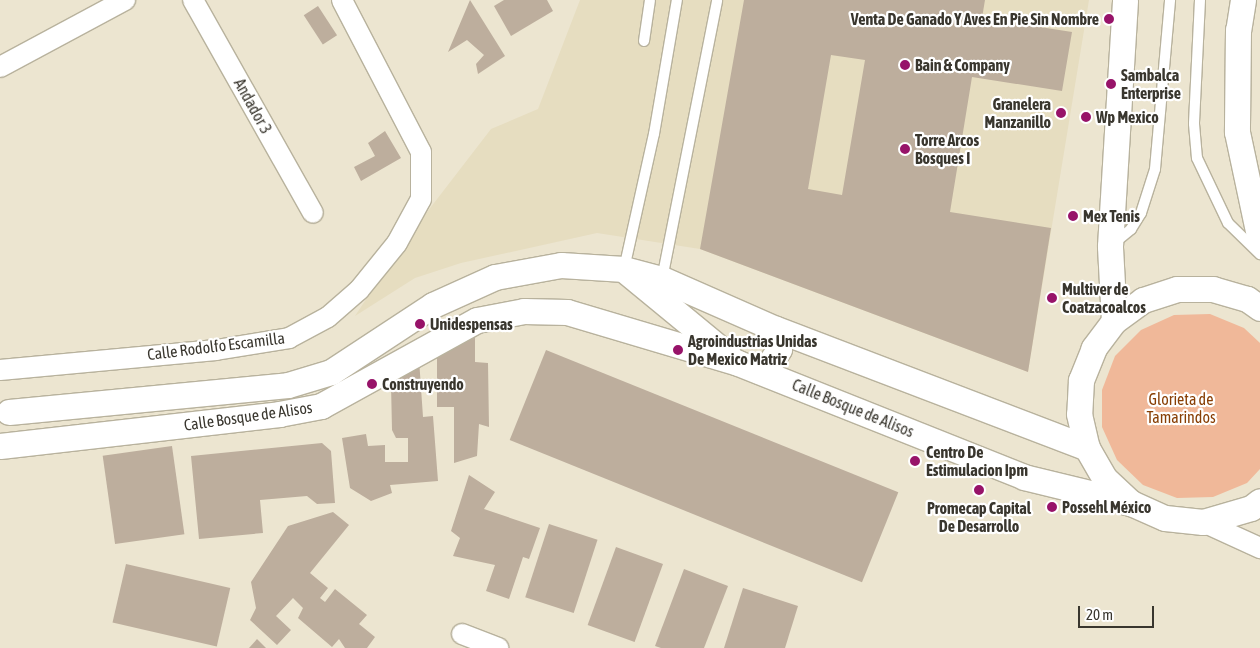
<!DOCTYPE html>
<meta charset="utf-8">
<style>
body{margin:0}
#map{position:relative;width:1260px;height:648px;overflow:hidden;background:#ece5d0;font-family:"Asap Condensed",sans-serif}
div>[style]{position:absolute}
.built>*{inset:0;background:#e6ddc0}
.green>*{inset:0;background:#f0b899}
.building>*{inset:0;background:#bdae9d;transform-origin:0 0}
.roads{filter:drop-shadow(1px 0 #b8b29d) drop-shadow(-1px 0 #b8b29d) drop-shadow(0 1px #b8b29d) drop-shadow(0 -1px #b8b29d)}
.service>*{height:10px;margin:-5px;padding:0 5px;transform-origin:5px;border-radius:5px;background:#fff}
.minor>*{height:20px;margin:-10px;padding:0 10px;transform-origin:10px;border-radius:10px;background:#fff}
.tertiary>*{height:25px;margin:-12.5px;padding:0 12.5px;transform-origin:12.5px;border-radius:12.5px;background:#fff}
.dots>*{width:14px;height:14px;translate:-50% -50%;box-sizing:border-box;border:2px solid #fff;border-radius:50%}
span{translate:-50% -50%;white-space:nowrap;text-align:center;line-height:1.15;-webkit-text-stroke:4.5px #fff;paint-order:stroke}
.poi-label{font-size:16px;color:#39362e;font-weight:700}
.right{translate:-100% -50%;text-align:right}
.left{translate:0 -50%;text-align:left}
.street-label{font-size:16px;color:#39362e}
.park-label{font-size:16px;color:#873e04}
.scale{position:absolute;left:1078px;top:606px;width:76px;height:22px;box-sizing:border-box;border:2px solid #39362e;border-top:0;padding-left:6px;font-size:15px;line-height:18px;white-space:nowrap;color:#39362e;-webkit-text-stroke:4px #fff;paint-order:stroke}
</style>
<div id="map">
<div class="built">
<i style="clip-path:polygon(580px 0,1089px 0,1028px 372px,700px 249px,597px 233px,461px 263px,415px 278px,355px 316px,404px 242px,491px 129px,538px 109px)"></i>
</div>
<div class="green">
<i style="clip-path:polygon(1210px 314px,1244px 328px,1260px 343px,1260px 469px,1247px 483px,1213px 497px,1177px 498px,1143px 485px,1117px 460px,1102px 427px,1102px 390px,1115px 356px,1141px 330px,1174px 315px)"></i>
</div>
<div class="building">
<i style="clip-path:polygon(470px 0,505px 56px,478px 74px,476px 64px,484px 55px,467px 40px,448px 52px)"></i>
<i style="clip-path:polygon(504px 0,547px 0,553px 11px,511px 36px,494px 6px)"></i>
<i style="clip-path:polygon(evenodd,744px 0,985px 0,982px 18px,1072px 32px,1062px 91px,972px 77px,950px 212px,1051px 228px,1028px 372px,700px 249px,744px 0,831px 55px,865px 60px,842px 195px,808px 189px,831px 55px)"></i>
<i style="left:318px;top:6px;width:35px;height:17px;rotate:57deg"></i>
<i style="clip-path:polygon(385px 131px,401px 158px,361px 181px,354px 167px,375px 156px,368px 143px)"></i>
<i style="clip-path:polygon(475px 333px,475px 362px,488px 363px,489px 427px,479px 424px,477px 456px,454px 463px,454px 407px,437px 407px,437px 350px)"></i>
<i style="left:546px;top:350px;width:380px;height:97px;rotate:22deg"></i>
<i style="clip-path:polygon(419px 359px,423px 417px,433px 416px,438px 481px,390px 485px,392px 493px,371px 501px,350px 488px,342px 438px,366px 434px,368px 446px,385px 445px,385px 462px,408px 462px,408px 438px,396px 438px,392px 430px,391px 384px)"></i>
<i style="clip-path:polygon(322px 443px,331px 451px,335px 503px,317px 504px,307px 496px,260px 500px,263px 533px,199px 539px,191px 456px)"></i>
<i style="left:172px;top:446px;width:89px;height:70px;rotate:82deg"></i>
<i style="clip-path:polygon(469px 475px,495px 492px,484px 509px,540px 528px,529px 559px,523px 557px,509px 599px,486px 591px,495px 565px,453px 556px,460px 538px,451px 531px)"></i>
<i style="clip-path:polygon(333px 512px,349px 525px,310px 573px,328px 588px,320px 598px,325px 602px,335px 589px,367px 615px,359px 624px,375px 637px,367px 648px,345px 648px,339px 639px,332px 647px,298px 618px,303px 608px,293px 598px,276px 616px,291px 630px,277px 645px,250px 620px,256px 608px,251px 582px,288px 526px)"></i>
<i style="left:549px;top:524px;width:51px;height:77px;rotate:18deg"></i>
<i style="left:616px;top:547px;width:50px;height:83px;rotate:20deg"></i>
<i style="left:126px;top:564px;width:107px;height:60px;rotate:13deg"></i>
<i style="clip-path:polygon(684px 569px,728px 586px,704px 648px,661px 648px,655px 646px)"></i>
<i style="clip-path:polygon(743px 588px,798px 606px,785px 648px,724px 648px)"></i>
<i style="clip-path:polygon(257px 639px,266px 648px,249px 648px)"></i>
</div>
<div class="roads">
<div class="service">
<i style="left:1200px;top:0;width:124px;rotate:92.8deg"></i>
<i style="left:1194px;top:124px;width:34px;rotate:85deg"></i>
<i style="left:1197px;top:158px;width:72px;rotate:64.5deg"></i>
<i style="left:1228px;top:223px;width:45px;rotate:44.1deg"></i>
<i style="left:644px;top:41px;width:41px;rotate:-81.7deg"></i>
<i style="left:1114px;top:243px;width:22px;rotate:-39deg"></i>
<i style="left:1131px;top:229px;width:19px;rotate:-58deg"></i>
<i style="left:1141px;top:213px;width:46px;rotate:-72.3deg"></i>
<i style="left:1155px;top:169px;width:170px;rotate:-84.9deg"></i>
<i style="left:624px;top:269px;width:138px;rotate:-77.5deg"></i>
<i style="left:654px;top:134px;width:136px;rotate:-80.3deg"></i>
<i style="left:662px;top:279px;width:284px;rotate:-78.8deg"></i>
</div>
<div class="minor">
<i style="left:193px;top:0;width:244px;rotate:60.6deg"></i>
<i style="left:0;top:67px;width:142px;rotate:-28.2deg"></i>
<i style="left:0;top:370px;width:217px;rotate:-5.3deg"></i>
<i style="left:216px;top:350px;width:74px;rotate:-9.3deg"></i>
<i style="left:289px;top:338px;width:44px;rotate:-28.3deg"></i>
<i style="left:328px;top:317px;width:41px;rotate:-41.1deg"></i>
<i style="left:359px;top:290px;width:60px;rotate:-51deg"></i>
<i style="left:397px;top:243px;width:50px;rotate:-61.4deg"></i>
<i style="left:421px;top:199px;width:47px;rotate:-90deg"></i>
<i style="left:421px;top:152px;width:171px;rotate:-117.5deg"></i>
<i style="left:1203px;top:522px;width:63px;rotate:24.5deg"></i>
<i style="left:462px;top:634px;width:39px;rotate:21deg"></i>
</div>
<div class="tertiary">
<i style="left:1243px;top:0;width:30px;rotate:99deg"></i>
<i style="left:1238px;top:30px;width:102px;rotate:90.6deg"></i>
<i style="left:1237px;top:132px;width:110px;rotate:78deg"></i>
<i style="left:627px;top:272px;width:132px;rotate:39.5deg"></i>
<i style="left:1260px;top:308px;width:16px;rotate:-145deg"></i>
<i style="left:1247px;top:299px;width:35px;rotate:-164deg"></i>
<i style="left:1213px;top:289px;width:36px;rotate:180deg"></i>
<i style="left:1177px;top:289px;width:36px;rotate:162deg"></i>
<i style="left:1143px;top:300px;width:36px;rotate:144deg"></i>
<i style="left:1114px;top:321px;width:34px;rotate:127deg"></i>
<i style="left:1094px;top:348px;width:35px;rotate:112deg"></i>
<i style="left:1081px;top:380px;width:34px;rotate:93deg"></i>
<i style="left:1079px;top:414px;width:35px;rotate:77deg"></i>
<i style="left:1087px;top:448px;width:34px;rotate:60deg"></i>
<i style="left:1104px;top:478px;width:37px;rotate:43deg"></i>
<i style="left:1131px;top:503px;width:37px;rotate:24deg"></i>
<i style="left:1165px;top:518px;width:38px;rotate:6deg"></i>
<i style="left:1203px;top:522px;width:50px;rotate:-16.3deg"></i>
<i style="left:1251px;top:508px;width:11px;rotate:-38deg"></i>
<i style="left:1114px;top:321px;width:75px;rotate:-93.1deg"></i>
<i style="left:1110px;top:246px;width:246px;rotate:-86.5deg"></i>
<i style="left:759px;top:371px;width:10px;rotate:-29deg"></i>
<i style="left:768px;top:366px;width:20px;rotate:-57deg"></i>
<i style="left:779px;top:349px;width:20px;rotate:-99deg"></i>
<i style="left:9px;top:412px;width:280px;rotate:-5.5deg"></i>
<i style="left:288px;top:385px;width:45px;rotate:-16.8deg"></i>
<i style="left:331px;top:372px;width:122px;rotate:-33.3deg"></i>
<i style="left:433px;top:305px;width:68px;rotate:-24.3deg"></i>
<i style="left:495px;top:277px;width:67px;rotate:-10.3deg"></i>
<i style="left:561px;top:265px;width:63px;rotate:3.6deg"></i>
<i style="left:624px;top:269px;width:39px;rotate:15deg"></i>
<i style="left:662px;top:279px;width:124px;rotate:23.7deg"></i>
<i style="left:776px;top:329px;width:333px;rotate:20.9deg"></i>
<i style="left:0;top:446px;width:281px;rotate:-6.5deg"></i>
<i style="left:279px;top:414px;width:43px;rotate:-10.8deg"></i>
<i style="left:321px;top:406px;width:178px;rotate:-28.9deg"></i>
<i style="left:477px;top:320px;width:48px;rotate:-10.8deg"></i>
<i style="left:524px;top:311px;width:43px;rotate:1.3deg"></i>
<i style="left:567px;top:312px;width:178px;rotate:16.6deg"></i>
<i style="left:738px;top:363px;width:308px;rotate:21.7deg"></i>
<i style="left:1024px;top:477px;width:110px;rotate:13.7deg"></i>
</div>
</div>
<div class="dots">
<i style="left:1109px;top:19px;background:#971369"></i>
<i style="left:905px;top:65px;background:#971369"></i>
<i style="left:1111px;top:84px;background:#971369"></i>
<i style="left:1061px;top:113px;background:#971369"></i>
<i style="left:1086px;top:117px;background:#971369"></i>
<i style="left:905px;top:149px;background:#971369"></i>
<i style="left:1073px;top:216px;background:#971369"></i>
<i style="left:1052px;top:298px;background:#971369"></i>
<i style="left:420px;top:324px;background:#971369"></i>
<i style="left:678px;top:350px;background:#971369"></i>
<i style="left:372px;top:384px;background:#971369"></i>
<i style="left:915px;top:461px;background:#971369"></i>
<i style="left:979px;top:490px;background:#971369"></i>
<i style="left:1052px;top:507px;background:#971369"></i>
</div>
<div class="poi-label">
<span class="right" style="left:1099px;top:19px">Venta De Ganado Y Aves En Pie Sin Nombre</span>
<span class="left" style="left:915px;top:65px">Bain &amp; Company</span>
<span class="left" style="left:1121px;top:84px">Sambalca<br>Enterprise</span>
<span class="right" style="left:1051px;top:113px">Granelera<br>Manzanillo</span>
<span class="left" style="left:1096px;top:117px">Wp Mexico</span>
<span class="left" style="left:915px;top:149px">Torre Arcos<br>Bosques I</span>
<span class="left" style="left:1083px;top:216px">Mex Tenis</span>
<span class="left" style="left:1062px;top:298px">Multiver de<br>Coatzacoalcos</span>
<span class="left" style="left:430px;top:324px">Unidespensas</span>
<span class="left" style="left:688px;top:350px">Agroindustrias Unidas<br>De Mexico Matriz</span>
<span class="left" style="left:382px;top:384px">Construyendo</span>
<span class="left" style="left:926px;top:461px">Centro De<br>Estimulacion Ipm</span>
<span class="left" style="left:1062px;top:507px">Possehl México</span>
<span style="left:979px;top:517px">Promecap Capital<br>De Desarrollo</span>
</div>
<div class="street-label">
<span style="left:253px;top:106px;rotate:61deg">Andador 3</span>
<span style="left:216px;top:346px;rotate:-7deg">Calle Rodolfo Escamilla</span>
<span style="left:853px;top:408px;rotate:22deg">Calle Bosque de Alisos</span>
<span style="left:248px;top:416px;rotate:-8deg">Calle Bosque de Alisos</span>
</div>
<div class="park-label">
<span style="left:1181px;top:408px">Glorieta de<br>Tamarindos</span>
</div>
<div class="scale">20 m</div>
</div>
